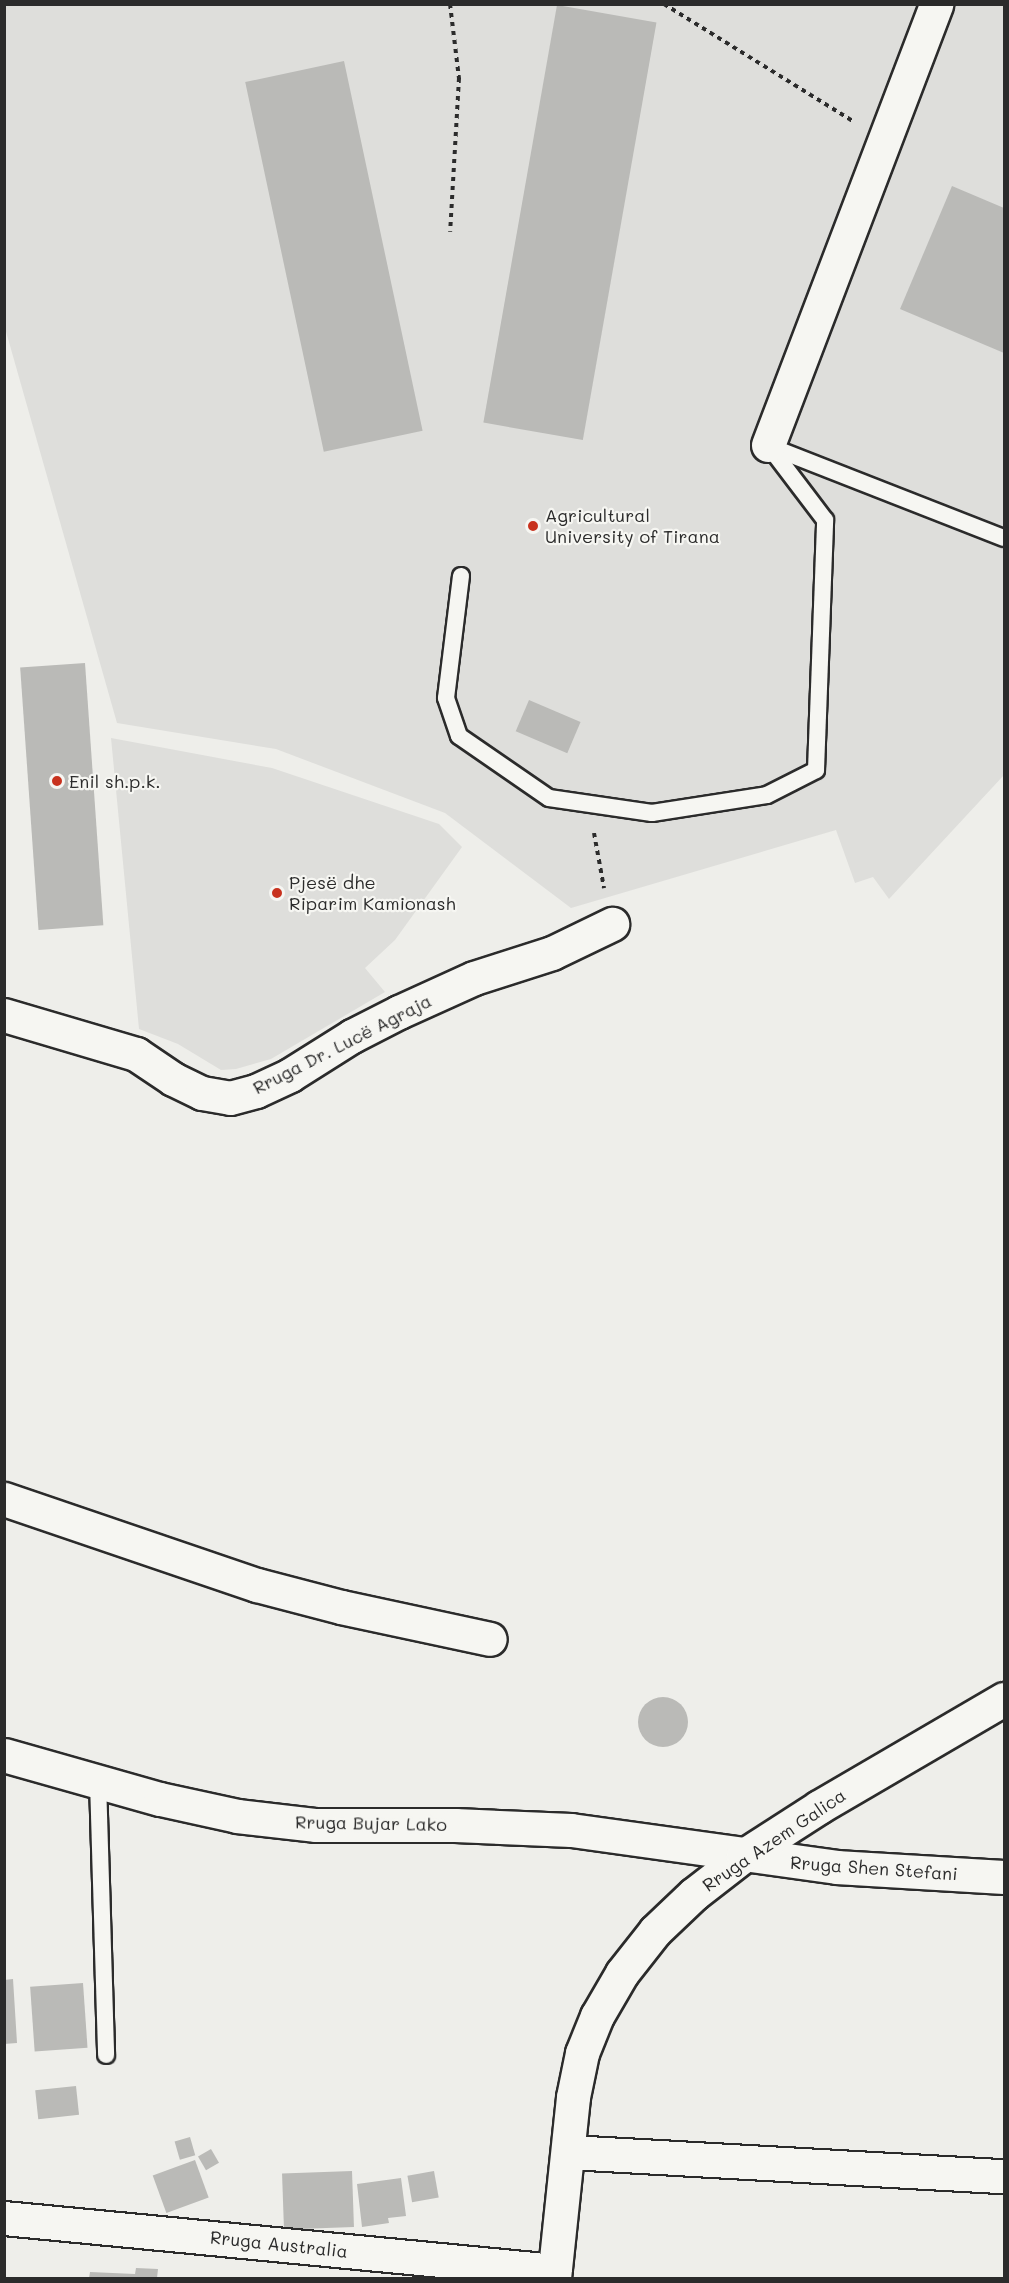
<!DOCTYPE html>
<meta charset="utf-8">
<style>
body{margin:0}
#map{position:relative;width:1009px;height:2283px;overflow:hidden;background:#eeeeea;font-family:Mali,sans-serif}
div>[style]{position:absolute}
.built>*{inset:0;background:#dededb}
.building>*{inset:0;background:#babab7;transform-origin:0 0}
.round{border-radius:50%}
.path>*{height:4px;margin-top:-2px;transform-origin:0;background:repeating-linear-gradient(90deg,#2b2b2b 0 4.5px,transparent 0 9px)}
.roads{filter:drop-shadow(2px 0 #2b2b2b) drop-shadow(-2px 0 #2b2b2b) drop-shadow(0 2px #2b2b2b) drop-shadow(0 -2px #2b2b2b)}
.lane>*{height:16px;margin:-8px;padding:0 8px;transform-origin:8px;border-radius:8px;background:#f6f6f2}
.street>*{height:33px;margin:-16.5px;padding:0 16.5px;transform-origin:16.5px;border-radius:16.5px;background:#f6f6f2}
.dots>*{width:16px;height:16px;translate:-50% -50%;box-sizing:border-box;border:3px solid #f6f6f2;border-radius:50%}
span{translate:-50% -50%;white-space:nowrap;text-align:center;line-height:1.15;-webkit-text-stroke:4.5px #f6f6f2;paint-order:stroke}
.poi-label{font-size:18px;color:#2b2b2b}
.left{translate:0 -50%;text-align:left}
.street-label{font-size:18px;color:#2b2b2b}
.frame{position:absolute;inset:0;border:6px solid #2b2b2b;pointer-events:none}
</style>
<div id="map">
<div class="built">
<i style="clip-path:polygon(4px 5px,1004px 5px,1004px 775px,889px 899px,873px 877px,855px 883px,836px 830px,571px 908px,445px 813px,276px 749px,117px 723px,5px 328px)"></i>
<i style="clip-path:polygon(111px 738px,272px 768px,439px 824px,462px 847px,395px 940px,365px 968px,385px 992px,271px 1059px,236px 1069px,221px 1070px,178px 1044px,139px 1029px)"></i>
</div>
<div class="building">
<i style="left:557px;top:5px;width:101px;height:424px;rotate:10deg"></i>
<i style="left:344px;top:61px;width:378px;height:101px;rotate:78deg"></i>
<i style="clip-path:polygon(952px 186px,1004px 208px,1004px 353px,900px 309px)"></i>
<i style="left:85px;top:663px;width:263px;height:65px;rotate:86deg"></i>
<i style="left:529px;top:700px;width:56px;height:34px;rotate:23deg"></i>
<i class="round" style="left:638px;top:1697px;width:50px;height:50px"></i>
<i style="clip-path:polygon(13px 1979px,17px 2043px,4px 2044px,4px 1980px)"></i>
<i style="left:83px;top:1983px;width:65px;height:53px;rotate:86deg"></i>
<i style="left:76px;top:2086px;width:29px;height:41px;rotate:84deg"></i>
<i style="left:190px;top:2137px;width:19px;height:16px;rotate:74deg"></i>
<i style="left:211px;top:2149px;width:16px;height:15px;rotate:60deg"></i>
<i style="left:195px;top:2160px;width:40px;height:45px;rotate:70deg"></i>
<i style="left:352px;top:2171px;width:56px;height:70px;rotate:88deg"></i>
<i style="left:434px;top:2171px;width:27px;height:27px;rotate:80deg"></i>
<i style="clip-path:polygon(401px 2178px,406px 2216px,388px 2218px,389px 2223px,362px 2227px,357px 2184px)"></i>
<i style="clip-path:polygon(136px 2268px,158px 2269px,157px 2278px,89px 2278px,90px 2272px,135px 2274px)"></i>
</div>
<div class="path">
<i style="left:450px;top:4px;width:75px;rotate:83.1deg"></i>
<i style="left:459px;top:78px;width:154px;rotate:93.3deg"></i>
<i style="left:664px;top:4px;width:222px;rotate:31.8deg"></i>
<i style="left:594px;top:833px;width:56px;rotate:79.7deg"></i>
</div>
<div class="roads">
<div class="lane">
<i style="left:769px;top:446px;width:252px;rotate:21.4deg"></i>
<i style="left:461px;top:576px;width:123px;rotate:97deg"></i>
<i style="left:446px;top:698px;width:40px;rotate:71.1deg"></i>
<i style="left:459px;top:736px;width:109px;rotate:34.6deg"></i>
<i style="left:549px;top:798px;width:104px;rotate:8.3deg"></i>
<i style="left:652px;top:813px;width:116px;rotate:-8.9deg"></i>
<i style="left:767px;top:795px;width:55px;rotate:-27deg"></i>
<i style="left:816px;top:770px;width:250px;rotate:-87.9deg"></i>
<i style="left:825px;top:520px;width:94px;rotate:-127.2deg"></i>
<i style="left:98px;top:1781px;width:274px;rotate:88.3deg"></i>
</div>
<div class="street">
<i style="left:768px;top:445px;width:472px;rotate:-69.1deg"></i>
<i style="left:4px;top:1015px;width:138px;rotate:16.5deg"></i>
<i style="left:136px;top:1054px;width:45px;rotate:34deg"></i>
<i style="left:173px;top:1079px;width:32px;rotate:26deg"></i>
<i style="left:202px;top:1093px;width:28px;rotate:10deg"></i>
<i style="left:230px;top:1098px;width:27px;rotate:-15deg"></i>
<i style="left:256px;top:1091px;width:38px;rotate:-25deg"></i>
<i style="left:290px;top:1075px;width:73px;rotate:-32.2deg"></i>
<i style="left:352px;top:1036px;width:53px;rotate:-27.1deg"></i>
<i style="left:399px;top:1012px;width:82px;rotate:-24.4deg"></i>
<i style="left:474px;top:978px;width:82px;rotate:-17.8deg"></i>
<i style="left:552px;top:953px;width:67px;rotate:-25.8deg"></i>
<i style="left:4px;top:1499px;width:267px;rotate:18.8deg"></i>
<i style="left:257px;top:1585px;width:87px;rotate:14.7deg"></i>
<i style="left:341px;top:1607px;width:152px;rotate:12.1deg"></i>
<i style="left:4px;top:1755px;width:162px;rotate:15.8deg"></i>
<i style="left:160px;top:1799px;width:79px;rotate:12.4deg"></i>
<i style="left:237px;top:1816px;width:80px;rotate:6.5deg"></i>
<i style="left:316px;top:1825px;width:139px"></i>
<i style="left:455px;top:1825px;width:116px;rotate:2.5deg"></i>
<i style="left:571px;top:1830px;width:268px;rotate:7.9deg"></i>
<i style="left:836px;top:1867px;width:168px;rotate:3.4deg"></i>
<i style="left:569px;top:2152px;width:436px;rotate:3.2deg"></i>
<i style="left:4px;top:2218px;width:553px;rotate:5.5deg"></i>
<i style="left:554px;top:2278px;width:182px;rotate:-84deg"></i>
<i style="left:573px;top:2097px;width:45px;rotate:-78.4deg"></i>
<i style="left:582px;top:2053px;width:40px;rotate:-68deg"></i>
<i style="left:597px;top:2016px;width:50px;rotate:-59.8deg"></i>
<i style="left:622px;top:1973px;width:53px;rotate:-51.8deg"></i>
<i style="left:655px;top:1931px;width:54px;rotate:-43.5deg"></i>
<i style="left:694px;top:1894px;width:62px;rotate:-37.8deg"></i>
<i style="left:743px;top:1856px;width:90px;rotate:-32.8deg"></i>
<i style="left:819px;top:1807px;width:214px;rotate:-30.3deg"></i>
</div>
</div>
<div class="dots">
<i style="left:533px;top:526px;background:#c8321e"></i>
<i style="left:57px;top:781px;background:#c8321e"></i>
<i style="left:277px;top:893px;background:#c8321e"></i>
</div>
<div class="poi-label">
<span class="left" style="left:545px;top:526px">Agricultural<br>University of Tirana</span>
<span class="left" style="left:69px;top:781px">Enil sh.p.k.</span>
<span class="left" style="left:289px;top:893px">Pjesë dhe<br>Riparim Kamionash</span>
</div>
<div class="street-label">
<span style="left:342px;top:1044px;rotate:-27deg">Rruga Dr. Lucë Agraja</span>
<span style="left:371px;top:1823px;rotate:1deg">Rruga Bujar Lako</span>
<span style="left:774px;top:1840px;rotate:-34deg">Rruga Azem Galica</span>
<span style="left:874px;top:1868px;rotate:4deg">Rruga Shen Stefani</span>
<span style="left:279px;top:2244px;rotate:6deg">Rruga Australia</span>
</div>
<div class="frame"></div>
</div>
